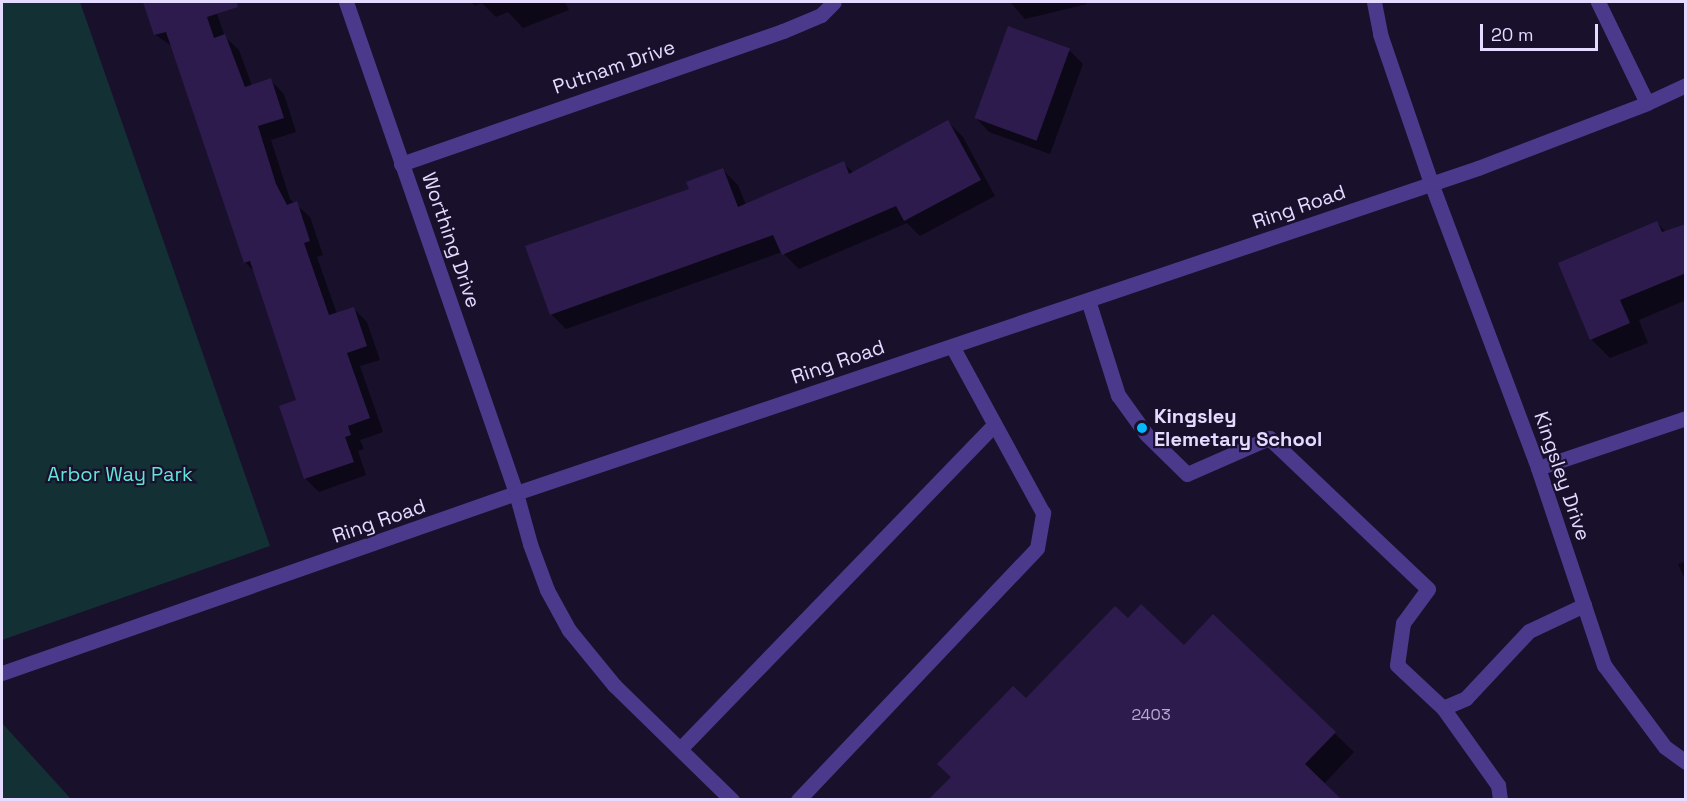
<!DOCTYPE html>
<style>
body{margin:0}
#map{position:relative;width:1687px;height:801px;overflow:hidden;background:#19102b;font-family:"Space Grotesk",sans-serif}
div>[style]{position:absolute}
.green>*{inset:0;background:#133035}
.shadow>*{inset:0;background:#0007}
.building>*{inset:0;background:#2e1b4d;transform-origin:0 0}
.service>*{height:15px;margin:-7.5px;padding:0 7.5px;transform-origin:7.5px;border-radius:7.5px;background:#4b398b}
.minor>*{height:15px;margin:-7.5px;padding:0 7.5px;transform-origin:7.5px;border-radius:7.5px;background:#4b398b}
.dots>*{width:16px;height:16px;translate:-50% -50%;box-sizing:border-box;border:3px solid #19102b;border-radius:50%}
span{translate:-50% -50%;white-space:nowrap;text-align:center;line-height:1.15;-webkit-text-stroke:4.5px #19102b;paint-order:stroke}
.number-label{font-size:16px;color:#b7aad2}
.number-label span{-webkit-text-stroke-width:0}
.street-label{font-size:20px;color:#e5daff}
.poi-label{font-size:20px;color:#e5daff;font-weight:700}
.left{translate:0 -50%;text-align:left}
.park-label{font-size:20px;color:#60e5db}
.frame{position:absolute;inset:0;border:3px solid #e5daff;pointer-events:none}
.scale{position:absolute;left:1480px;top:24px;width:118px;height:27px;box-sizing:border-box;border:3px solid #e5daff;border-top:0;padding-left:8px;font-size:18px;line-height:21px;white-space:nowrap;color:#e5daff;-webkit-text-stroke:4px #19102b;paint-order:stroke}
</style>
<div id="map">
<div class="green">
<i style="clip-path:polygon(2px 2px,80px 2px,270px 546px,2px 640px)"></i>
<i style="clip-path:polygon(2px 723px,71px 799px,2px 799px)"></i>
</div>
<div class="shadow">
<i style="clip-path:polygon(144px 2px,213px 2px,225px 37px,239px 50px,252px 86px,270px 80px,284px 94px,296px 132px,271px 140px,290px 199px,310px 217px,323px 255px,317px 257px,337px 314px,353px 308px,367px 322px,380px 360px,360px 366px,383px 432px,360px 440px,364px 449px,358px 451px,366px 475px,319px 492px,305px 478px,298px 401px,255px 272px,245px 262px,173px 47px,156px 35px)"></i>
<i style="clip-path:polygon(471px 2px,565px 2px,569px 10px,523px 28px,508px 12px,496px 17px,482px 3px,475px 6px)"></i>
<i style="clip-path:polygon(1010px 2px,1086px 2px,1087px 4px,1025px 19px)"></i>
<i style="clip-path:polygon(1009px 28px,1070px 51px,1083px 64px,1050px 154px,989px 132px,976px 118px)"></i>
<i style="clip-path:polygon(948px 122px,963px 137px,995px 196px,920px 236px,907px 223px,799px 269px,782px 252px,566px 329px,551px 314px,691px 190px,723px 170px,738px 185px,746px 205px,843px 163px,854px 173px)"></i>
<i style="clip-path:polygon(1657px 223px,1666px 232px,1686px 225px,1686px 300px,1639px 320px,1648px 343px,1610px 358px,1591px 339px)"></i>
<i style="clip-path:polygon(1686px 561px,1686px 582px,1678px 564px)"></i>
<i style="clip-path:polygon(1213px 616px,1354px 752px,1324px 784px,1026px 700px,1128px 620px,1184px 647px)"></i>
</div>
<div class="building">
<i style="clip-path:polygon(143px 2px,237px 2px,238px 7px,207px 17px,214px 38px,225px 34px,245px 87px,271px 78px,284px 118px,258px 126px,276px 184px,287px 205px,297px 201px,310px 241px,304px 243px,329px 315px,354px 307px,367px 346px,347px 353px,370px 418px,348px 426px,351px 435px,345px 437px,354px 462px,304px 479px,279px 406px,296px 400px,250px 261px,244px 263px,166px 32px,154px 35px)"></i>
<i style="left:1008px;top:26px;width:66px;height:98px;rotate:20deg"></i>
<i style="clip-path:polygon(948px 120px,981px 180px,904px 221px,896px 206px,782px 255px,773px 235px,550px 315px,525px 246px,689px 189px,686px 182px,723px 168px,738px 207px,844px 161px,849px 174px)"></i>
<i style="clip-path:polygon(1657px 221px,1662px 232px,1686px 224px,1686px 273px,1620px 300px,1630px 323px,1590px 340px,1558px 263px)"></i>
<i style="clip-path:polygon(1141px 604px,1184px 645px,1213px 614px,1336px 732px,1305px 764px,1342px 800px,928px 800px,951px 777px,937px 764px,1013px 686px,1026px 698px,1115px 606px,1128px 618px)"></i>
</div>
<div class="service">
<i style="left:1598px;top:2px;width:112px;rotate:64.1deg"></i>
<i style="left:1088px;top:300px;width:100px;rotate:72.5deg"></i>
<i style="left:1118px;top:395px;width:48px;rotate:54.3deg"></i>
<i style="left:1146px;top:434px;width:57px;rotate:44.3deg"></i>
<i style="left:1187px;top:474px;width:90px;rotate:-23.7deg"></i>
<i style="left:1269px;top:438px;width:219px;rotate:43.5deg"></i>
<i style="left:1428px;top:589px;width:42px;rotate:126.3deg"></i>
<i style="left:1403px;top:623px;width:42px;rotate:98.1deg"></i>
<i style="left:1397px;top:665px;width:63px;rotate:43.1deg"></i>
<i style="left:1443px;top:708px;width:25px;rotate:-23deg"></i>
<i style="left:1466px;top:698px;width:92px;rotate:-46.8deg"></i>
<i style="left:1529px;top:631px;width:61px;rotate:-25.3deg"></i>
<i style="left:516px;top:493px;width:53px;rotate:74.6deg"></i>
<i style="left:530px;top:544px;width:49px;rotate:69.7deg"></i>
<i style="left:547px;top:590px;width:46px;rotate:61.2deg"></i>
<i style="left:569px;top:630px;width:71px;rotate:50.7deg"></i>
<i style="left:614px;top:685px;width:165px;rotate:44.3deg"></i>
<i style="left:1443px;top:708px;width:95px;rotate:54.5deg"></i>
<i style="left:1498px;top:785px;width:15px;rotate:82deg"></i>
<i style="left:680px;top:749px;width:450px;rotate:-45.9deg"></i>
<i style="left:798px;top:800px;width:347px;rotate:-46.5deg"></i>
<i style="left:1037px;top:548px;width:36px;rotate:-80deg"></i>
<i style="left:1043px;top:513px;width:190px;rotate:-118.6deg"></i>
</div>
<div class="minor">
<i style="left:346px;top:2px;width:520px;rotate:70.9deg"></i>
<i style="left:1374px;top:2px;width:33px;rotate:79deg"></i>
<i style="left:1380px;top:34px;width:157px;rotate:71.1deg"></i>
<i style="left:1431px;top:183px;width:304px;rotate:69.4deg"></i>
<i style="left:1538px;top:468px;width:208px;rotate:71.5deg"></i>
<i style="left:1604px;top:665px;width:102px;rotate:53.4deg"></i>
<i style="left:1665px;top:747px;width:26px;rotate:36deg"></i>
<i style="left:401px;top:164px;width:404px;rotate:-19.2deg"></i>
<i style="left:783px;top:31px;width:41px;rotate:-22.8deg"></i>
<i style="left:821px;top:15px;width:18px;rotate:-45deg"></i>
<i style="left:1538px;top:468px;width:156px;rotate:-18.7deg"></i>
<i style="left:2px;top:673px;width:545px;rotate:-19.3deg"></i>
<i style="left:516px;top:493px;width:1015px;rotate:-18.67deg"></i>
<i style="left:1478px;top:168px;width:181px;rotate:-21deg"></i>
<i style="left:1647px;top:103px;width:43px;rotate:-24.8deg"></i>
</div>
<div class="dots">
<i style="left:1142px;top:428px;background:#06b9ff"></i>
</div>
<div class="number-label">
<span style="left:1151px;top:715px">2403</span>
</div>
<div class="street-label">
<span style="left:614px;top:67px;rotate:-19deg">Putnam Drive</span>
<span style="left:1299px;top:207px;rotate:-19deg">Ring Road</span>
<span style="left:451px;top:240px;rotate:71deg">Worthing Drive</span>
<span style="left:838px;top:362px;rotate:-19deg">Ring Road</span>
<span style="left:1562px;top:476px;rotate:71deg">Kingsley Drive</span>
<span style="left:379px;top:521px;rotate:-19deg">Ring Road</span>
</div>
<div class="poi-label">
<span class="left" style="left:1154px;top:428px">Kingsley<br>Elemetary School</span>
</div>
<div class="park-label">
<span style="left:120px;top:474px">Arbor Way Park</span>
</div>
<div class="frame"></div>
<div class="scale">20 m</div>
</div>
